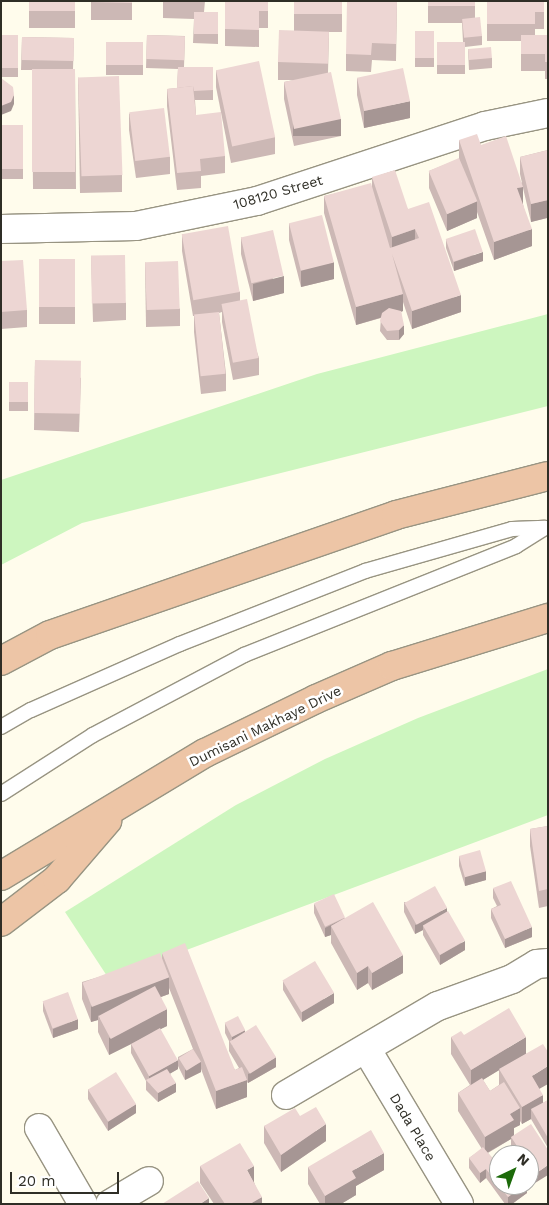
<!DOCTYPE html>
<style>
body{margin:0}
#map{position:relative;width:549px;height:1205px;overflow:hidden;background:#fffcec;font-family:"Work Sans",sans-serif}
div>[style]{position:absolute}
.green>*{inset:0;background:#cdf6bf}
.roads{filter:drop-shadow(1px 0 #989482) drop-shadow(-1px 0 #989482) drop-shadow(0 1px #989482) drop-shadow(0 -1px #989482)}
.service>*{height:14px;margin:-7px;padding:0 7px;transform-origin:7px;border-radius:7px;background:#fff}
.minor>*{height:28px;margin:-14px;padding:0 14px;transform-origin:14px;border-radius:14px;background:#fff}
.primary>*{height:28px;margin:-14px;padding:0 14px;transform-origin:14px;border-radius:14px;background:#edc5a6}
.wall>*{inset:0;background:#ccb8b5;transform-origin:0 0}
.shaded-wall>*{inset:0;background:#a69694;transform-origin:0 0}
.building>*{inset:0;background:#edd6d3;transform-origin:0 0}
span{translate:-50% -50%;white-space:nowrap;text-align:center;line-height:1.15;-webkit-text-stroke:5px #fff;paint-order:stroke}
.street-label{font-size:14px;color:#2f2e26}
.frame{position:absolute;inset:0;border:2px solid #2f2e26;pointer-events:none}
.north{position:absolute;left:489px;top:1145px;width:50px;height:50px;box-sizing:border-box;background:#fff;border:1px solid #acaba8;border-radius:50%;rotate:42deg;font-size:14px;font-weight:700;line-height:20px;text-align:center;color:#2f2e26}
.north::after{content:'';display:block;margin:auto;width:18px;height:22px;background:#1c6a0a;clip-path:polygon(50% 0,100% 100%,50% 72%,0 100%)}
.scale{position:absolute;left:10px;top:1172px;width:109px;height:22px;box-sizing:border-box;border:2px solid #2f2e26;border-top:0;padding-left:6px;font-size:15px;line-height:18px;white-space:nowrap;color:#2f2e26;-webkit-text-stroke:4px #fff;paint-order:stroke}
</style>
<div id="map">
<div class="green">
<i style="clip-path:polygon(548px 314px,548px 406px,82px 523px,1px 565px,1px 480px,317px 374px)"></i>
<i style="clip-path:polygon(548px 669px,548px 815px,109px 979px,65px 912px,236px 805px,325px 759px,418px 718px)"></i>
</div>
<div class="roads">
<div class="service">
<i style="left:1px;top:727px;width:34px;rotate:-30deg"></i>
<i style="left:31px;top:710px;width:163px;rotate:-23.9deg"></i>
<i style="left:180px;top:644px;width:199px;rotate:-21.5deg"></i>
<i style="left:365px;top:571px;width:153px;rotate:-15.9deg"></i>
<i style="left:512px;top:529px;width:33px;rotate:-2deg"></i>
<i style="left:1px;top:794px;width:109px;rotate:-32.7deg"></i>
<i style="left:93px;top:735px;width:171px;rotate:-27.9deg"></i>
<i style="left:244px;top:655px;width:293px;rotate:-21.8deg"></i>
<i style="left:516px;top:546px;width:34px;rotate:-32deg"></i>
</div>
<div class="minor">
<i style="left:1px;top:229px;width:135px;rotate:-1.3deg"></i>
<i style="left:136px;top:226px;width:124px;rotate:-11.7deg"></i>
<i style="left:257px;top:201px;width:240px;rotate:-18.2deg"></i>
<i style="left:485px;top:126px;width:64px;rotate:-11.7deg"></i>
<i style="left:367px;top:1050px;width:179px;rotate:59.1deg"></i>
<i style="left:286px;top:1095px;width:176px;rotate:-30.4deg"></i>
<i style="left:438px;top:1006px;width:79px;rotate:-20deg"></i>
<i style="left:512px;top:979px;width:29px;rotate:-31deg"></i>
<i style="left:537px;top:964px;width:11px;rotate:-5deg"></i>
<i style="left:39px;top:1128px;width:88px;rotate:59.9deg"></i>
<i style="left:110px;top:1204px;width:45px;rotate:-30.5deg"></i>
</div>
<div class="primary">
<i style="left:1px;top:661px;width:55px;rotate:-28deg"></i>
<i style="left:50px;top:635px;width:366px;rotate:-19.1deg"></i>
<i style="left:396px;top:515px;width:157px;rotate:-14.4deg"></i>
<i style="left:1px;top:876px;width:238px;rotate:-31.1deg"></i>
<i style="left:205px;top:753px;width:123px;rotate:-25.9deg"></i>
<i style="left:316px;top:699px;width:83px;rotate:-23.5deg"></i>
<i style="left:392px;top:666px;width:163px;rotate:-17.1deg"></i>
<i style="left:1px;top:922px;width:71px;rotate:-37.5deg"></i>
<i style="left:57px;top:879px;width:77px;rotate:-49.2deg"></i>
</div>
</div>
<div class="wall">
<i style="left:29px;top:1px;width:46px;height:27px"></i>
<i style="left:91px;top:1px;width:41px;height:19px"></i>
<i style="clip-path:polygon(163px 1px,205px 1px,204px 12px,218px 12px,218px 44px,193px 43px,194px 19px,163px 18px)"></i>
<i style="clip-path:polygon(225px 1px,268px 1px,268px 28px,259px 28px,259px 47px,225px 46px)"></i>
<i style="clip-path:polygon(294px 1px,342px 1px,342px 32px,329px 32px,328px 73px,341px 136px,294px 146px,284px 99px,284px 82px,294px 80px,278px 80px,278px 62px,294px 31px)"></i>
<i style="clip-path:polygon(397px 1px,396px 61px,372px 60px,371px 72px,346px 71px,346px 54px)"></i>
<i style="clip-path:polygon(428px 1px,475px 1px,475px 18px,482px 36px,482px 45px,465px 47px,465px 74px,437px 74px,437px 43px,463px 42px,462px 23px,428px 23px)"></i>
<i style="clip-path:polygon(480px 1px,544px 1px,544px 29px,535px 29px,535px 35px,548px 35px,548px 79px,545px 79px,545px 71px,521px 71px,521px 41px,487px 41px,487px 2px)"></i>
<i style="left:415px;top:31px;width:19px;height:36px"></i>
<i style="left:1px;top:35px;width:17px;height:42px"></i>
<i style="clip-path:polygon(147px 35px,185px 36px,184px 67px,213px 67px,213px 100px,195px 100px,196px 115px,225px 156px,225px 173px,201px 176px,201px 188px,177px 190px,167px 106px,167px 89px,177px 88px,178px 69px,146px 68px)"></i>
<i style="clip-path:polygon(22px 37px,74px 38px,73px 69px,75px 69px,76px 189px,33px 189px,32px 70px,21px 70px)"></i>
<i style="left:106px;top:42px;width:37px;height:33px"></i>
<i style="clip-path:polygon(468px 49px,492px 58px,492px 68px,469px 70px)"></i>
<i style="clip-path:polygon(216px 70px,275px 137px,275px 154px,231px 163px,216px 87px)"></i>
<i style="clip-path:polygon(78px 77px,122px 175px,122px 192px,80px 193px)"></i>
<i style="clip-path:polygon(357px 78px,410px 118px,364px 128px,357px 95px)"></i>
<i style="clip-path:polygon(129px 113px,170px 157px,170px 174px,136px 178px,129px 130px)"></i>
<i style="left:1px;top:125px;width:22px;height:54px"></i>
<i style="clip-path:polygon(459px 140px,481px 145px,522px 183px,520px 174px,520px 157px,548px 150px,548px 227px,547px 218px,531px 222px,523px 188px,523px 204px,532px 246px,494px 260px,477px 212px,477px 218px,447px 231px,429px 188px,429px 171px,459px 159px)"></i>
<i style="clip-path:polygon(372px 177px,408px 209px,461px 312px,412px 329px,403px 302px,403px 311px,401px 312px,404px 334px,399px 340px,387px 340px,380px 331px,381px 318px,356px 325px,324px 213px,324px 196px,372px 186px)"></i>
<i style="clip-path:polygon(289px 223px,334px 279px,301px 287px,289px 240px)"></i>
<i style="clip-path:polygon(182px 234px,240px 292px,240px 301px,259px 358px,259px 375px,233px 380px,222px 322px,222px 312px,219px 313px,226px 374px,226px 391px,201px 394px,194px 332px,194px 316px,193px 316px,182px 251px)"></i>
<i style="clip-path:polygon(241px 237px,284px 293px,253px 301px,241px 254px)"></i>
<i style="clip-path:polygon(446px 239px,483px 261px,454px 271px,446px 248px)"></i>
<i style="clip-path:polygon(91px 256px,126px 303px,126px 320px,93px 322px)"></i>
<i style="left:39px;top:259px;width:36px;height:65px"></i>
<i style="clip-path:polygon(1px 261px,27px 310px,27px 327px,1px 329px)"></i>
<i style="clip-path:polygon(145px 262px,180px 309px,180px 326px,146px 327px)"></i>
<i style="clip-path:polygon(35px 360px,81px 378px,79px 432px,34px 430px)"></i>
<i style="left:9px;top:382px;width:19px;height:29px"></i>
<i style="clip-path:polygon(548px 826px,548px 906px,539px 908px,530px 846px,530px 829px)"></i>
<i style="clip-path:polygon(459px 856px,486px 880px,465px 886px,459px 866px)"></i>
<i style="clip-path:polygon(493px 888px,532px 937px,505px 948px,491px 918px,491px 909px,497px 906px,493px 898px)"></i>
<i style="clip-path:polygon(404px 902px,447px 912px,465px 950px,440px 965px,423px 935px,423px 930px,415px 934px,404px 912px)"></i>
<i style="clip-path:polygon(314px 904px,345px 918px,403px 973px,372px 990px,368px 983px,357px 990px,331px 943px,331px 935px,325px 937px,314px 913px)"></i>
<i style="clip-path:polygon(162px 953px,235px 1070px,239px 1068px,229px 1051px,229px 1041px,225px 1033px,225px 1023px,245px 1032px,276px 1067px,248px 1083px,247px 1082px,247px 1097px,216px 1109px,201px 1069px,201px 1072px,185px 1080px,178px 1066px,178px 1057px,193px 1049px,169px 988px,169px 994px,161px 997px,167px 1026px,160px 1029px,178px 1069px,170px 1073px,176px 1092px,158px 1102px,146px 1090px,146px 1081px,131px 1053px,131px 1044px,109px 1055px,98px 1032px,98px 1020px,91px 1022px,82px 999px,82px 982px,162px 958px)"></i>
<i style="clip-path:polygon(283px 981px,334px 1003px,302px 1022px,283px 990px)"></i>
<i style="clip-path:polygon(43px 1002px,78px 1029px,53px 1038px,43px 1011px)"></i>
<i style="clip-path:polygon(evenodd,464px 1035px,526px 1053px,539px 1089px,543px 1103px,548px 1100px,548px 1148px,531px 1119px,522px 1124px,520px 1121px,520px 1125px,514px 1128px,514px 1135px,548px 1150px,535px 1183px,529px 1174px,529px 1155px,517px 1155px,511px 1147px,511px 1139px,488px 1153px,494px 1160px,527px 1185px,527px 1193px,512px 1204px,505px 1204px,486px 1178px,480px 1183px,469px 1168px,469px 1158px,482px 1149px,458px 1111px,458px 1093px,470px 1085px,451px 1054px,451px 1037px,464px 1035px,499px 1070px,499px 1085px,490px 1091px,483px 1080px,499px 1070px)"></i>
<i style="clip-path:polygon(88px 1089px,136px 1113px,108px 1131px,88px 1099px)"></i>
<i style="clip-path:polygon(300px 1116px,326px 1141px,281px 1172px,264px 1143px,264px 1126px)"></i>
<i style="clip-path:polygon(200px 1166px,254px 1182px,262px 1204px,214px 1204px,200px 1183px)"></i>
<i style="clip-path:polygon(308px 1167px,384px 1170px,356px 1186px,356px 1195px,341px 1204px,320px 1204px,308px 1184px)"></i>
</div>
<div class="shaded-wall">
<i style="clip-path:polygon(14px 95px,14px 104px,11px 111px,1px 115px,1px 106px)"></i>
<i style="clip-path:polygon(410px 101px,410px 118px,364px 128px,364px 111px)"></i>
<i style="left:341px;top:119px;width:17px;height:48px;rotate:90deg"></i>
<i style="clip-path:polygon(523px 187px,523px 204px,517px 206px,517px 188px)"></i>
<i style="clip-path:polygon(548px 200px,547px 218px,531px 222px,531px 204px)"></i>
<i style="clip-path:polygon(477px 201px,477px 218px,447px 231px,447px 214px)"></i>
<i style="clip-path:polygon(415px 229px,415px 246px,392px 254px,392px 237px)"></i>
<i style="clip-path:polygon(532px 229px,532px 246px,494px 260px,494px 242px)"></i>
<i style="clip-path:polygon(483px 252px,483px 261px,454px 271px,454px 262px)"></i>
<i style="clip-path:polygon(334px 262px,334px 279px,301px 287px,301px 269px)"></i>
<i style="clip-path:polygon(284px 276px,284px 293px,253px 301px,253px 284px)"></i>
<i style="clip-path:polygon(403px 294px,403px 311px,356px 325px,356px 307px)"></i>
<i style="clip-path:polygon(461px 295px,461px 312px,412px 329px,412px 311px)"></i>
<i style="clip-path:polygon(404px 325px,404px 334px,399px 340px,399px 330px)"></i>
<i style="clip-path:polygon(486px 871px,486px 880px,465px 886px,465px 876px)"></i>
<i style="clip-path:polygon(447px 908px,447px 917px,423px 926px,423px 930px,415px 934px,415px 925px)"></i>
<i style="clip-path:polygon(345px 918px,331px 926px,331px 935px,325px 937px,325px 928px)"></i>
<i style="clip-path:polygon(532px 927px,532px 937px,505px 948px,505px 939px)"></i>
<i style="clip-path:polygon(465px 941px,465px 950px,440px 965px,440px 955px)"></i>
<i style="clip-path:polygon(403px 955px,403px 973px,372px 990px,372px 973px)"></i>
<i style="clip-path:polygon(368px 966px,368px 983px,357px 990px,357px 973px)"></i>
<i style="clip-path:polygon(169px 977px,169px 994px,100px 1019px,98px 1015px,98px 1020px,91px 1022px,91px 1005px)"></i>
<i style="clip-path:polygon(334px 993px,334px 1003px,302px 1022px,302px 1012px)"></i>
<i style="clip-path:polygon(167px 1009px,167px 1026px,109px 1055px,109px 1038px)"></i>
<i style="clip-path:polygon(78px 1019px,78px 1029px,53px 1038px,53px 1029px)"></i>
<i style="clip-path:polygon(245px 1030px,245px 1040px,232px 1046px,232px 1037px)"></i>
<i style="clip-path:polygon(526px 1037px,526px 1054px,471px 1087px,471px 1070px)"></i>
<i style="clip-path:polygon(276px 1057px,276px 1067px,248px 1083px,248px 1074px)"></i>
<i style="clip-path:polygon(178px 1060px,178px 1069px,151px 1085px,149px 1083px,149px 1076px)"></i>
<i style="clip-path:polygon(201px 1062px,201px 1072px,185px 1080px,185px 1070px)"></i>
<i style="clip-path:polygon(548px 1066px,548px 1084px,532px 1093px,532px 1076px)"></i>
<i style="clip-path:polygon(247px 1080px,247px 1097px,216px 1109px,216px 1091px)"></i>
<i style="clip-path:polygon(176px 1083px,176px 1092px,158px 1102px,158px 1093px)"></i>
<i style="clip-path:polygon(543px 1095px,543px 1112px,531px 1109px,531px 1119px,522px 1124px,522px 1107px)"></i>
<i style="clip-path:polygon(136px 1104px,136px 1113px,108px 1131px,108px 1121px)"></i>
<i style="clip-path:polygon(520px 1108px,520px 1125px,514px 1128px,514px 1137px,511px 1137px,511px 1139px,485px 1154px,485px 1137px,510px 1114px)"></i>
<i style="clip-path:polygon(326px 1124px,326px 1141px,281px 1172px,281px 1155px)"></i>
<i style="clip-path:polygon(384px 1153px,384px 1170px,356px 1186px,356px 1195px,341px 1204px,325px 1204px,325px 1196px,352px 1171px)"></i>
<i style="clip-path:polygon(548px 1165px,548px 1175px,535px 1183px,535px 1174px)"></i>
<i style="clip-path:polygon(254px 1166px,254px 1184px,247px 1170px)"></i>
<i style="clip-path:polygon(486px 1169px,486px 1178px,480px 1183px,480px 1173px)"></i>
<i style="clip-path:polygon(525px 1185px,527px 1185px,527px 1193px,512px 1204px,508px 1204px,508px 1197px)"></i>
<i style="clip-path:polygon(262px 1197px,262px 1204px,250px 1204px)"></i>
<i style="clip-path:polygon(209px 1198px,209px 1204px,200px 1204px)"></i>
</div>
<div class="building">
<i style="left:29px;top:1px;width:46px;height:10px"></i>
<i style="clip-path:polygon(91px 1px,132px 1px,132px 3px,91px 2px)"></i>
<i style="clip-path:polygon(166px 1px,204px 1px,204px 2px)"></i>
<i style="clip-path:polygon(225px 1px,268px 1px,268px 11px,259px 11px,259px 30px,225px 29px)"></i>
<i style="left:294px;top:1px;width:48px;height:13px"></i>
<i style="clip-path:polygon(347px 1px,397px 1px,396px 44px,372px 43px,371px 55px,346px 54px)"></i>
<i style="left:428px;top:1px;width:47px;height:5px"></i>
<i style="clip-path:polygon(487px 1px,544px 1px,544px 12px,535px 12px,535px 24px,487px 24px)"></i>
<i style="left:194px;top:12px;width:24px;height:22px"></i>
<i style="left:480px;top:17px;width:19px;height:18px;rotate:84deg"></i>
<i style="left:279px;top:30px;width:50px;height:32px;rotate:2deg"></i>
<i style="left:415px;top:31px;width:19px;height:27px"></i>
<i style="left:1px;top:35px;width:17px;height:33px"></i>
<i style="left:147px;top:35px;width:38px;height:24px;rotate:2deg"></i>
<i style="clip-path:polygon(521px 35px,548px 35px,548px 62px,545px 62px,545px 54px,521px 54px)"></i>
<i style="left:22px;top:37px;width:52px;height:23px;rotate:1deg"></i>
<i style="left:106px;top:42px;width:37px;height:23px"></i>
<i style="left:465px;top:42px;width:23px;height:28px;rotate:90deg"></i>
<i style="left:491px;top:47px;width:11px;height:23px;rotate:85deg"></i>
<i style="left:259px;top:61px;width:78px;height:44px;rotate:78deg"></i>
<i style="clip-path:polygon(178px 67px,213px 67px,213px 90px,194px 91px,193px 86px,177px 88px)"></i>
<i style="left:403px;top:68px;width:34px;height:47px;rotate:78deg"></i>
<i style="left:32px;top:69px;width:43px;height:103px"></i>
<i style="left:331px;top:72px;width:48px;height:48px;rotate:78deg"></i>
<i style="left:119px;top:76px;width:99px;height:41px;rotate:88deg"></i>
<i style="clip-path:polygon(1px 78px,13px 87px,14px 95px,11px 102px,1px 106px)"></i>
<i style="clip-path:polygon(193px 86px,196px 115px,221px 112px,225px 156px,200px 159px,201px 171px,177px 173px,167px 89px)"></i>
<i style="left:164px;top:108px;width:49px;height:35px;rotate:83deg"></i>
<i style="left:1px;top:125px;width:22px;height:44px"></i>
<i style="clip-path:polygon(477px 134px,481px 145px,506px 136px,523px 187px,517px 188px,532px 229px,494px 242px,459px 140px)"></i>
<i style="clip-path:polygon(548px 150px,548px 200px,531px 204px,520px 157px)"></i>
<i style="left:459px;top:158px;width:47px;height:33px;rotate:67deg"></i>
<i style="clip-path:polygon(395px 170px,408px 209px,429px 202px,461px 295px,412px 311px,392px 254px,403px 294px,356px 307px,324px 196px,371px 183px,390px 248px,419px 238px,415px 229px,392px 237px,372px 177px)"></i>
<i style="left:322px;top:215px;width:49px;height:34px;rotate:76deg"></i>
<i style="left:228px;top:226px;width:67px;height:47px;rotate:80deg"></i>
<i style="left:475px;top:229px;width:24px;height:31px;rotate:71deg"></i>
<i style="left:273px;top:230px;width:47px;height:33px;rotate:77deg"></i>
<i style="left:125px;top:255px;width:48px;height:34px;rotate:89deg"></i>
<i style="left:39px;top:259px;width:36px;height:48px"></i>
<i style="clip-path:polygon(23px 260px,27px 310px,1px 312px,1px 261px)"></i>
<i style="left:178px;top:261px;width:48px;height:33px;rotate:88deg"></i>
<i style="left:247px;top:299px;width:60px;height:26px;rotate:79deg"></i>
<i style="clip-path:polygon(389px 308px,401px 311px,404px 325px,399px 330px,387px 331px,380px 321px,382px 313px)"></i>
<i style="left:219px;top:312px;width:62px;height:25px;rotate:84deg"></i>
<i style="left:35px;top:360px;width:46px;height:53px;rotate:1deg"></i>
<i style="left:9px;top:382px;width:19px;height:20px"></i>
<i style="clip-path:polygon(548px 826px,548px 889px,539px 891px,530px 829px)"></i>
<i style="left:480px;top:850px;width:22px;height:22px;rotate:74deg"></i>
<i style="clip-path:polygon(511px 881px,532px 927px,505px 939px,491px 909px,501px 905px,493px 888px)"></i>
<i style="left:435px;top:886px;width:25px;height:35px;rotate:61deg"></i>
<i style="left:334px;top:894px;width:26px;height:22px;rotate:65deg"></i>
<i style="clip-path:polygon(373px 902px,403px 955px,372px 973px,368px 966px,357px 973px,331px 926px)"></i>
<i style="left:448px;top:911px;width:34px;height:29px;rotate:60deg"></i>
<i style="clip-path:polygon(185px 943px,235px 1070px,242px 1067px,247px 1080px,216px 1091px,162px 953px)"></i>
<i style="left:160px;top:953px;width:26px;height:83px;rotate:69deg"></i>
<i style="left:315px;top:961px;width:37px;height:38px;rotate:59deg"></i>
<i style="left:155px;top:986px;width:26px;height:64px;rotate:62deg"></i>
<i style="left:68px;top:992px;width:29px;height:27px;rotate:70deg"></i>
<i style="clip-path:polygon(509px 1008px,526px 1037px,471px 1070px,451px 1037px,461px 1031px,464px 1035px)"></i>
<i style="left:238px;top:1016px;width:16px;height:15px;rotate:63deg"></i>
<i style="left:256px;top:1025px;width:38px;height:31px;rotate:58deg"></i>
<i style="left:160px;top:1028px;width:37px;height:33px;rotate:61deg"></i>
<i style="clip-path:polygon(543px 1044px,548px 1052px,548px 1066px,532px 1076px,543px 1095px,522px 1107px,499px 1069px)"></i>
<i style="left:193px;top:1049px;width:15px;height:17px;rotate:58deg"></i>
<i style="clip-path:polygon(167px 1069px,176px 1083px,158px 1093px,146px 1080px)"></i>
<i style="left:116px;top:1072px;width:38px;height:33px;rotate:58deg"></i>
<i style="clip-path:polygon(482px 1078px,490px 1091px,504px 1082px,520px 1108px,510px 1114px,514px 1120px,485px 1137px,458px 1093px)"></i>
<i style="clip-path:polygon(548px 1100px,548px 1138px,531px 1109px)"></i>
<i style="clip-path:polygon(316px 1107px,326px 1124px,281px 1155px,264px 1126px,295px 1108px,300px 1116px)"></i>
<i style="clip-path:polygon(531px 1124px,548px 1150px,548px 1165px,535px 1174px,529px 1164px,529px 1155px,523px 1155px,511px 1137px)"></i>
<i style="clip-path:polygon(371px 1130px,384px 1153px,352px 1171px,356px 1178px,325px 1196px,308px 1167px)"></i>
<i style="clip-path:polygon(240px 1143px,254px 1166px,247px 1170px,262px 1197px,250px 1204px,225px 1204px,200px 1166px)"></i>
<i style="clip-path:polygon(483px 1147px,494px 1160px,499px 1157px,499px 1185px,525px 1185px,508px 1197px,486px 1169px,480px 1173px,469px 1158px)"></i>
<i style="clip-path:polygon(198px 1181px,209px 1198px,200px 1204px,162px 1204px)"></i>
</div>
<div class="street-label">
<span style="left:278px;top:192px;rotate:-16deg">108120 Street</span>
<span style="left:265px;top:726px;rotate:-26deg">Dumisani Makhaye Drive</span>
<span style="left:413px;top:1127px;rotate:59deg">Dada Place</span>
</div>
<div class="frame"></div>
<div class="north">N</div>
<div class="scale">20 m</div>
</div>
